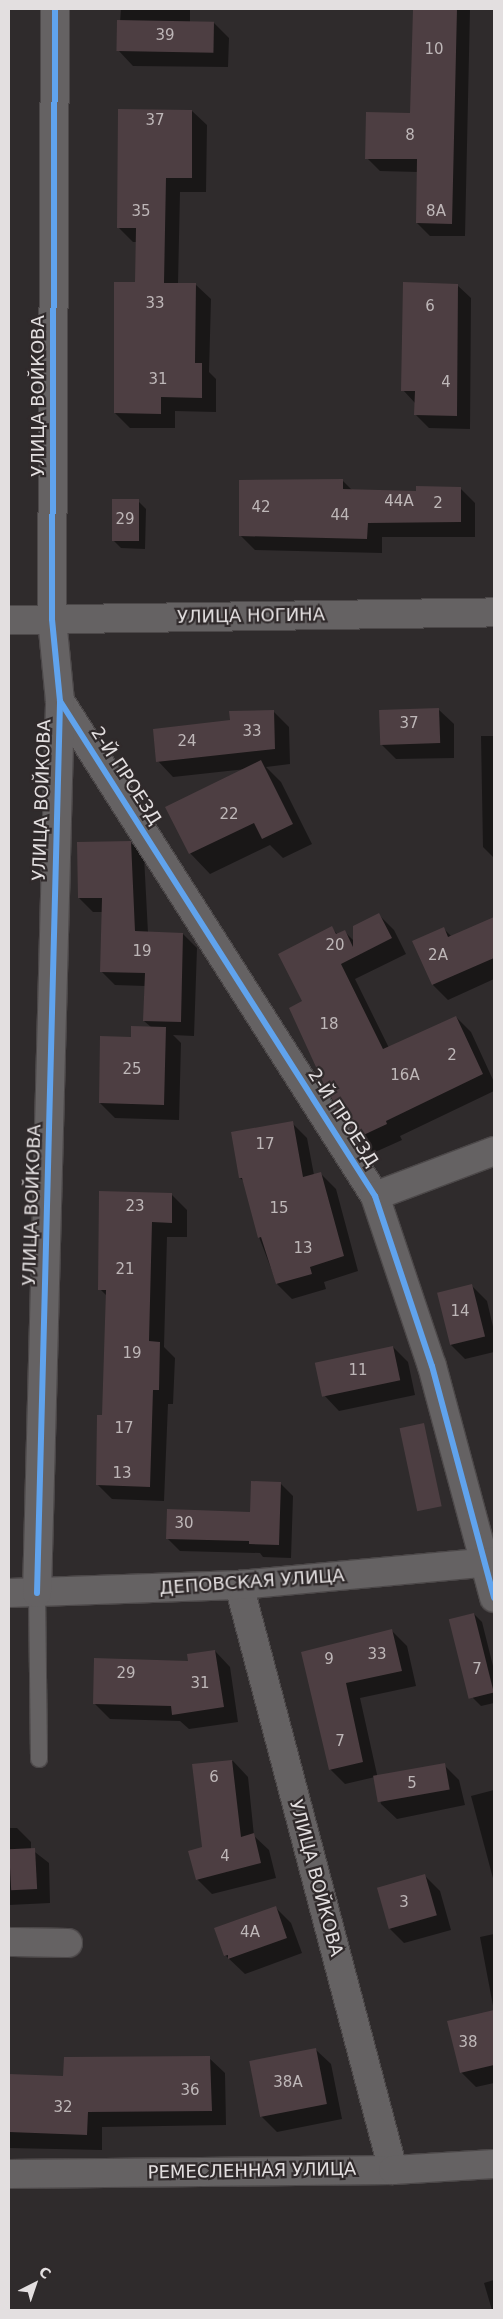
<!DOCTYPE html>
<meta charset="utf-8">
<style>
body{margin:0}
#map{position:relative;width:503px;height:2319px;overflow:hidden;background:#2f2b2c;font-family:"DejaVu Sans",sans-serif}
div>[style]{position:absolute}
.shadow>*{inset:0;background:#0007}
.building>*{inset:0;background:#4d3e42;transform-origin:0 0}
.roads{filter:drop-shadow(1px 0 #4c4849) drop-shadow(-1px 0 #4c4849) drop-shadow(0 1px #4c4849) drop-shadow(0 -1px #4c4849)}
.service>*{height:16px;margin:-8px;padding:0 8px;transform-origin:8px;border-radius:8px;background:#656263}
.minor>*{height:28px;margin:-14px;padding:0 14px;transform-origin:14px;border-radius:14px;background:#656263}
.tertiary>*{height:28px;margin:-14px;padding:0 14px;transform-origin:14px;border-radius:14px;background:#656263}
.cycleway>*{height:6px;margin:-3px;padding:0 3px;transform-origin:3px;border-radius:3px;background:#60a3ed}
span{translate:-50% -50%;white-space:nowrap;text-align:center;line-height:1.15;-webkit-text-stroke:4.5px #302a2b;paint-order:stroke}
.number-label{font-size:15px;color:#beb7b8}
.number-label span{-webkit-text-stroke-width:0}
.street-label{font-size:18px;color:#e3dfe0}
.frame{position:absolute;inset:0;border:10px solid #e3dfe0;pointer-events:none}
.north{position:absolute;left:10px;top:2259px;width:50px;height:50px;-webkit-text-stroke:4px #302a2b;paint-order:stroke;rotate:41deg;font-size:14px;font-weight:700;line-height:20px;text-align:center;color:#e3dfe0}
.north::after{content:'';display:block;margin:auto;width:18px;height:22px;background:#e3dfe0;clip-path:polygon(50% 0,100% 100%,50% 72%,0 100%)}
</style>
<div id="map">
<div class="shadow">
<i style="clip-path:polygon(121px 9px,190px 9px,190px 23px,214px 23px,229px 38px,228px 67px,133px 66px,118px 50px)"></i>
<i style="clip-path:polygon(414px 9px,470px 9px,465px 236px,430px 236px,417px 223px,418px 172px,380px 171px,367px 158px,412px 114px)"></i>
<i style="clip-path:polygon(192px 111px,207px 125px,206px 192px,180px 192px,178px 284px,196px 285px,211px 299px,209px 372px,216px 379px,216px 412px,175px 411px,175px 428px,130px 428px,115px 413px,136px 284px,137px 242px,133px 242px,118px 227px)"></i>
<i style="clip-path:polygon(457px 285px,471px 298px,470px 429px,429px 428px,416px 415px,416px 404px,403px 390px)"></i>
<i style="clip-path:polygon(343px 481px,353px 491px,417px 493px,460px 488px,475px 503px,475px 537px,382px 537px,382px 553px,255px 550px,240px 535px)"></i>
<i style="clip-path:polygon(138px 501px,146px 509px,145px 549px,121px 548px,113px 540px)"></i>
<i style="clip-path:polygon(438px 709px,454px 724px,454px 758px,396px 759px,381px 744px)"></i>
<i style="clip-path:polygon(274px 712px,289px 727px,290px 764px,266px 767px,281px 782px,312px 844px,283px 858px,270px 845px,210px 874px,190px 853px,246px 769px,173px 777px,158px 761px,231px 721px)"></i>
<i style="clip-path:polygon(481px 736px,494px 736px,494px 858px,483px 847px)"></i>
<i style="clip-path:polygon(130px 842px,144px 856px,148px 933px,183px 934px,197px 948px,194px 1036px,173px 1035px,181px 1043px,179px 1120px,115px 1118px,100px 1103px,132px 1038px,151px 1027px,144px 1021px,145px 986px,115px 985px,101px 971px,103px 912px,93px 912px,79px 898px)"></i>
<i style="clip-path:polygon(379px 915px,394px 930px,406px 954px,355px 979px,389px 1048px,456px 1017px,471px 1032px,494px 1082px,494px 1091px,400px 1136px,402px 1140px,373px 1153px,358px 1138px,303px 1002px,332px 928px,338px 935px,345px 932px,354px 941px)"></i>
<i style="clip-path:polygon(494px 918px,494px 979px,448px 1000px,433px 985px,414px 942px,444px 929px,452px 937px)"></i>
<i style="clip-path:polygon(292px 1123px,307px 1138px,314px 1175px,321px 1174px,336px 1189px,358px 1271px,324px 1282px,326px 1289px,292px 1299px,277px 1284px,259px 1237px,245px 1182px,240px 1178px)"></i>
<i style="clip-path:polygon(172px 1195px,187px 1210px,187px 1237px,167px 1237px,164px 1347px,175px 1358px,173px 1404px,168px 1404px,164px 1501px,112px 1499px,97px 1484px,103px 1417px,107px 1296px,100px 1289px)"></i>
<i style="clip-path:polygon(472px 1286px,487px 1301px,494px 1331px,494px 1352px,465px 1359px,450px 1344px)"></i>
<i style="clip-path:polygon(393px 1347px,408px 1362px,415px 1395px,339px 1411px,324px 1395px)"></i>
<i style="clip-path:polygon(280px 1483px,293px 1496px,291px 1558px,263px 1557px,260px 1553px,180px 1551px,167px 1538px,252px 1513px)"></i>
<i style="clip-path:polygon(474px 1614px,482px 1622px,494px 1670px,494px 1703px,481px 1706px,473px 1698px)"></i>
<i style="clip-path:polygon(392px 1631px,407px 1646px,416px 1686px,360px 1698px,378px 1779px,444px 1765px,459px 1780px,465px 1805px,397px 1819px,381px 1804px,375px 1777px,345px 1784px,330px 1769px,303px 1653px)"></i>
<i style="clip-path:polygon(215px 1651px,230px 1667px,238px 1722px,189px 1729px,180px 1721px,110px 1719px,94px 1703px)"></i>
<i style="clip-path:polygon(233px 1761px,248px 1777px,254px 1836px,269px 1850px,276px 1878px,212px 1894px,197px 1879px,203px 1848px,193px 1766px)"></i>
<i style="clip-path:polygon(494px 1790px,494px 1882px,471px 1796px)"></i>
<i style="clip-path:polygon(9px 1828px,17px 1828px,31px 1842px,31px 1849px,49px 1863px,50px 1903px,9px 1905px)"></i>
<i style="clip-path:polygon(425px 1876px,440px 1891px,451px 1930px,404px 1943px,389px 1928px)"></i>
<i style="clip-path:polygon(275px 1907px,291px 1923px,302px 1953px,245px 1974px,225px 1955px)"></i>
<i style="clip-path:polygon(494px 1934px,494px 2083px,476px 2087px,461px 2072px,449px 2022px,494px 2011px,480px 1937px)"></i>
<i style="clip-path:polygon(315px 2049px,331px 2064px,342px 2119px,277px 2132px,261px 2116px)"></i>
<i style="clip-path:polygon(209px 2058px,225px 2073px,226px 2125px,102px 2127px,102px 2150px,9px 2148px,9px 2076px,65px 2077px)"></i>
<i style="clip-path:polygon(494px 2280px,494px 2310px,492px 2310px,484px 2283px)"></i>
</div>
<div class="building">
<i style="clip-path:polygon(413px 9px,457px 9px,452px 224px,416px 223px,417px 159px,365px 159px,366px 112px,410px 113px)"></i>
<i style="left:117px;top:20px;width:97px;height:31px;rotate:1deg"></i>
<i style="clip-path:polygon(118px 109px,192px 110px,192px 178px,166px 178px,164px 283px,196px 283px,195px 363px,202px 363px,202px 398px,161px 397px,161px 414px,114px 413px,114px 282px,135px 282px,136px 228px,117px 228px)"></i>
<i style="clip-path:polygon(403px 282px,458px 284px,457px 416px,414px 415px,415px 391px,401px 391px)"></i>
<i style="clip-path:polygon(343px 479px,343px 489px,416px 491px,416px 486px,461px 487px,461px 522px,368px 523px,367px 539px,239px 536px,239px 480px)"></i>
<i style="left:112px;top:499px;width:27px;height:42px"></i>
<i style="left:439px;top:708px;width:35px;height:60px;rotate:88deg"></i>
<i style="clip-path:polygon(274px 710px,275px 749px,156px 762px,153px 729px,230px 720px,229px 711px)"></i>
<i style="clip-path:polygon(261px 760px,293px 824px,262px 839px,254px 823px,189px 854px,165px 807px)"></i>
<i style="clip-path:polygon(131px 841px,135px 931px,183px 933px,181px 1022px,143px 1021px,145px 973px,100px 972px,102px 898px,78px 898px,77px 842px)"></i>
<i style="clip-path:polygon(379px 913px,392px 938px,341px 964px,383px 1049px,456px 1016px,483px 1074px,386px 1121px,387px 1124px,357px 1138px,327px 1091px,289px 1008px,302px 1001px,278px 954px,332px 926px,336px 934px,345px 930px,353px 947px,353px 926px)"></i>
<i style="clip-path:polygon(494px 917px,494px 958px,432px 985px,412px 941px,444px 927px,448px 937px)"></i>
<i style="clip-path:polygon(131px 1026px,166px 1027px,164px 1105px,99px 1103px,100px 1036px,131px 1037px)"></i>
<i style="clip-path:polygon(293px 1121px,303px 1177px,321px 1172px,344px 1256px,310px 1267px,312px 1274px,276px 1284px,261px 1237px,258px 1238px,242px 1178px,239px 1178px,231px 1132px)"></i>
<i style="clip-path:polygon(99px 1191px,172px 1193px,172px 1223px,152px 1222px,149px 1341px,160px 1342px,159px 1390px,153px 1390px,150px 1487px,96px 1485px,97px 1415px,102px 1415px,106px 1290px,98px 1290px)"></i>
<i style="left:472px;top:1284px;width:54px;height:36px;rotate:76deg"></i>
<i style="left:393px;top:1346px;width:35px;height:80px;rotate:78deg"></i>
<i style="left:424px;top:1423px;width:85px;height:25px;rotate:78deg"></i>
<i style="clip-path:polygon(251px 1481px,281px 1482px,279px 1545px,249px 1544px,249px 1541px,166px 1539px,167px 1509px,250px 1512px)"></i>
<i style="left:474px;top:1613px;width:82px;height:26px;rotate:76deg"></i>
<i style="clip-path:polygon(392px 1629px,402px 1671px,346px 1683px,363px 1762px,329px 1770px,301px 1652px)"></i>
<i style="clip-path:polygon(215px 1650px,224px 1707px,172px 1715px,171px 1706px,93px 1704px,94px 1658px,188px 1661px,187px 1654px)"></i>
<i style="clip-path:polygon(232px 1760px,241px 1837px,254px 1833px,261px 1863px,196px 1880px,188px 1851px,202px 1847px,192px 1764px)"></i>
<i style="left:445px;top:1763px;width:27px;height:73px;rotate:80deg"></i>
<i style="left:35px;top:1848px;width:41px;height:26px;rotate:87deg"></i>
<i style="left:425px;top:1874px;width:43px;height:50px;rotate:74deg"></i>
<i style="clip-path:polygon(276px 1906px,287px 1938px,228px 1959px,228px 1955px,224px 1956px,214px 1928px)"></i>
<i style="clip-path:polygon(494px 2010px,494px 2065px,460px 2073px,447px 2021px)"></i>
<i style="left:316px;top:2048px;width:57px;height:68px;rotate:79deg"></i>
<i style="clip-path:polygon(210px 2056px,212px 2111px,88px 2112px,87px 2135px,9px 2132px,9px 2074px,63px 2076px,64px 2057px)"></i>
</div>
<div class="roads">
<div class="service">
<i style="left:37px;top:1593px;width:166px;rotate:89.3deg"></i>
</div>
<div class="minor">
<i style="left:60px;top:701px;width:587px;rotate:57.53deg"></i>
<i style="left:375px;top:1196px;width:179px;rotate:71.5deg"></i>
<i style="left:432px;top:1366px;width:240px;rotate:75deg"></i>
<i style="left:375px;top:1196px;width:127px;rotate:-20.7deg"></i>
<i style="left:239px;top:1585px;width:605px;rotate:75.25deg"></i>
<i style="left:9px;top:1593px;width:230px;rotate:-2deg"></i>
<i style="left:239px;top:1585px;width:256px;rotate:-5.2deg"></i>
<i style="left:37px;top:1593px;width:892px;rotate:-88.52deg"></i>
<i style="left:60px;top:701px;width:82px;rotate:-95.6deg"></i>
<i style="left:52px;top:619px;width:610px;rotate:-89.72deg"></i>
<i style="left:9px;top:1942px;width:59px;rotate:1deg"></i>
</div>
<div class="tertiary">
<i style="left:9px;top:620px;width:485px;rotate:-0.9deg"></i>
<i style="left:9px;top:2174px;width:384px;rotate:-0.6deg"></i>
<i style="left:393px;top:2170px;width:101px;rotate:-3.4deg"></i>
</div>
</div>
<div class="cycleway">
<i style="left:60px;top:701px;width:587px;rotate:57.53deg"></i>
<i style="left:375px;top:1196px;width:179px;rotate:71.5deg"></i>
<i style="left:432px;top:1366px;width:240px;rotate:75deg"></i>
<i style="left:37px;top:1593px;width:892px;rotate:-88.52deg"></i>
<i style="left:60px;top:701px;width:82px;rotate:-95.6deg"></i>
<i style="left:52px;top:619px;width:610px;rotate:-89.72deg"></i>
</div>
<div class="number-label">
<span style="left:165px;top:36px">39</span>
<span style="left:434px;top:50px">10</span>
<span style="left:155px;top:121px">37</span>
<span style="left:410px;top:136px">8</span>
<span style="left:141px;top:212px">35</span>
<span style="left:436px;top:212px">8А</span>
<span style="left:155px;top:304px">33</span>
<span style="left:430px;top:307px">6</span>
<span style="left:158px;top:380px">31</span>
<span style="left:446px;top:383px">4</span>
<span style="left:399px;top:502px">44А</span>
<span style="left:438px;top:504px">2</span>
<span style="left:261px;top:508px">42</span>
<span style="left:340px;top:516px">44</span>
<span style="left:125px;top:520px">29</span>
<span style="left:409px;top:724px">37</span>
<span style="left:252px;top:732px">33</span>
<span style="left:187px;top:742px">24</span>
<span style="left:229px;top:815px">22</span>
<span style="left:335px;top:946px">20</span>
<span style="left:142px;top:952px">19</span>
<span style="left:438px;top:956px">2А</span>
<span style="left:329px;top:1025px">18</span>
<span style="left:452px;top:1056px">2</span>
<span style="left:132px;top:1070px">25</span>
<span style="left:405px;top:1076px">16А</span>
<span style="left:265px;top:1145px">17</span>
<span style="left:135px;top:1207px">23</span>
<span style="left:279px;top:1209px">15</span>
<span style="left:303px;top:1249px">13</span>
<span style="left:125px;top:1270px">21</span>
<span style="left:460px;top:1312px">14</span>
<span style="left:132px;top:1354px">19</span>
<span style="left:358px;top:1371px">11</span>
<span style="left:124px;top:1429px">17</span>
<span style="left:122px;top:1474px">13</span>
<span style="left:184px;top:1524px">30</span>
<span style="left:377px;top:1655px">33</span>
<span style="left:329px;top:1660px">9</span>
<span style="left:477px;top:1670px">7</span>
<span style="left:126px;top:1674px">29</span>
<span style="left:200px;top:1684px">31</span>
<span style="left:340px;top:1742px">7</span>
<span style="left:214px;top:1778px">6</span>
<span style="left:412px;top:1784px">5</span>
<span style="left:225px;top:1857px">4</span>
<span style="left:404px;top:1903px">3</span>
<span style="left:250px;top:1933px">4А</span>
<span style="left:468px;top:2043px">38</span>
<span style="left:288px;top:2083px">38А</span>
<span style="left:190px;top:2091px">36</span>
<span style="left:63px;top:2108px">32</span>
</div>
<div class="street-label">
<span style="left:38px;top:396px;rotate:-90deg">УЛИЦА ВОЙКОВА</span>
<span style="left:251px;top:616px;rotate:-1deg">УЛИЦА НОГИНА</span>
<span style="left:126px;top:776px;rotate:57deg">2-Й ПРОЕЗД</span>
<span style="left:42px;top:800px;rotate:-88deg">УЛИЦА ВОЙКОВА</span>
<span style="left:343px;top:1118px;rotate:57deg">2-Й ПРОЕЗД</span>
<span style="left:32px;top:1205px;rotate:-88deg">УЛИЦА ВОЙКОВА</span>
<span style="left:252px;top:1582px;rotate:-4deg">ДЕПОВСКАЯ УЛИЦА</span>
<span style="left:316px;top:1878px;rotate:75deg">УЛИЦА ВОЙКОВА</span>
<span style="left:252px;top:2171px;rotate:-1deg">РЕМЕСЛЕННАЯ УЛИЦА</span>
</div>
<div class="frame"></div>
<div class="north">С</div>
</div>
